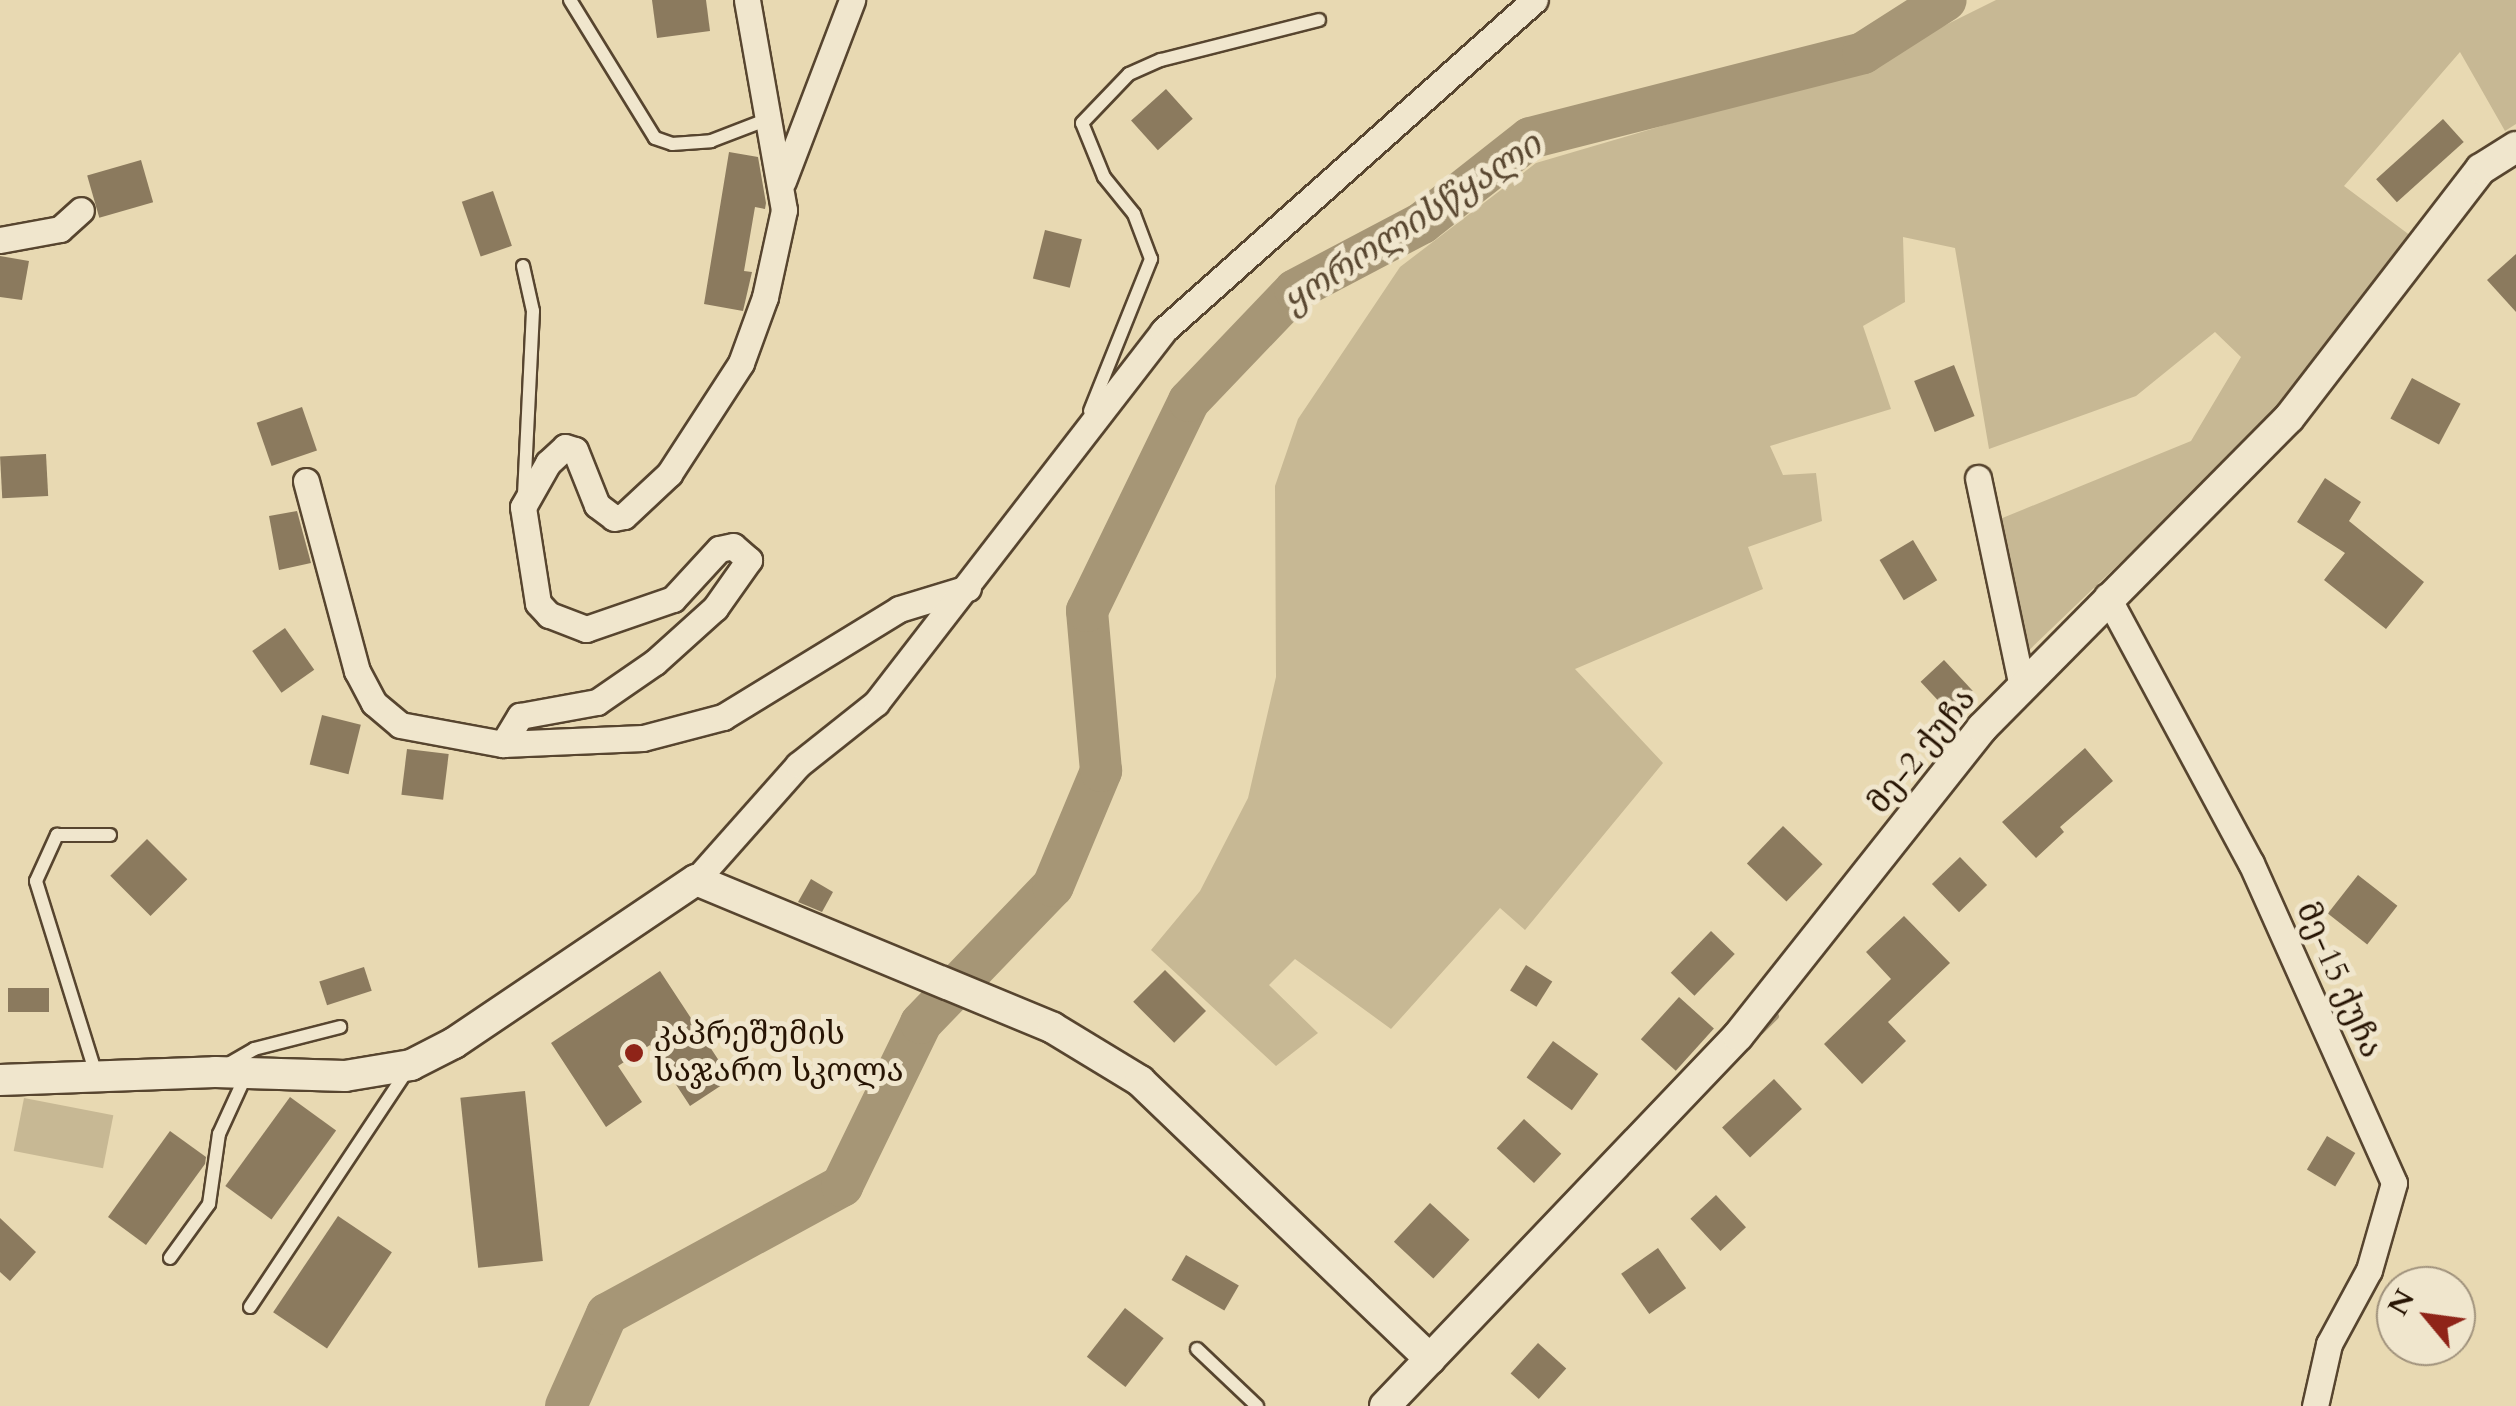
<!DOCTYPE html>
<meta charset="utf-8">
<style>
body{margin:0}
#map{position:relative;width:2516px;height:1406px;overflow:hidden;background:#e8d9b2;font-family:Cardo,"Noto Serif Georgian",serif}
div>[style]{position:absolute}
.green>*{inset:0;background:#c7b894;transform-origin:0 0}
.stream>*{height:8px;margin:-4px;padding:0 4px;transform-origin:4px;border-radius:4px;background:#a69676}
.river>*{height:42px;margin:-21px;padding:0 21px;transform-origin:21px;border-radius:21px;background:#a69676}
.building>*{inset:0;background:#8b7a5e;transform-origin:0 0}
.roads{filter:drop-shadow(2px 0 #57452f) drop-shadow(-2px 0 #57452f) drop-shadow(0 2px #57452f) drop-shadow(0 -2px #57452f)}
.service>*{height:12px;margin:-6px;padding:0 6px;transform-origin:6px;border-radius:6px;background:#f0e6cd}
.minor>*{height:25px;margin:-12.5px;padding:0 12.5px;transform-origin:12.5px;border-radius:12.5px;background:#f0e6cd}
.tertiary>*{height:30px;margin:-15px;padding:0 15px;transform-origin:15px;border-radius:15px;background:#f0e6cd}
.dots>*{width:28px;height:28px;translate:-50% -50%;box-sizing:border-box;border:5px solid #f0e6cd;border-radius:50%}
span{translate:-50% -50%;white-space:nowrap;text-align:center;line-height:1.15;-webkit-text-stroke:10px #f0e6cd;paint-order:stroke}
.street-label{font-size:32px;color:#271403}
.poi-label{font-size:32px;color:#271403}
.left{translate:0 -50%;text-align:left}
.water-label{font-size:35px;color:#5a4831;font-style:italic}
.north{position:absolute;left:2376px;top:1266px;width:100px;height:100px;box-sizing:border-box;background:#f0e6cd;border:2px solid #a0927c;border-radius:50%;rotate:299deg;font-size:28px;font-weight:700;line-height:40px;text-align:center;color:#271403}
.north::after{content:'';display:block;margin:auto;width:35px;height:45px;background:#8f2418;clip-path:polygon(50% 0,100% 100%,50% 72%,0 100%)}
</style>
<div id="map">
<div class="green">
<i style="clip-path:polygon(1996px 0,2516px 0,2516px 124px,2505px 131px,2460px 52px,2344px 186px,2411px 236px,2272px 417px,2024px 655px,2000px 519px,2191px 441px,2241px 357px,2215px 332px,2136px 396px,1989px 449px,1955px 248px,1903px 237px,1905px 302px,1863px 326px,1891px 409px,1770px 446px,1783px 475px,1816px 473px,1822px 521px,1748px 547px,1763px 589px,1575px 669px,1663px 763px,1525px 930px,1500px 908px,1391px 1029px,1295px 959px,1269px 985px,1318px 1033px,1276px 1066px,1151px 950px,1200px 891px,1248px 798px,1276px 677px,1275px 486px,1298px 419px,1400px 267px,1536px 163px,1859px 68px)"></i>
<i style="left:24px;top:1098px;width:91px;height:54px;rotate:11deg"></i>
</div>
<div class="stream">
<i style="left:1760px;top:1031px;width:21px;rotate:-45deg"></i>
</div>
<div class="river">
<i style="left:566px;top:1406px;width:101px;rotate:-66deg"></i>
<i style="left:607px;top:1314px;width:268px;rotate:-28.6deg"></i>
<i style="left:842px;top:1186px;width:181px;rotate:-64.1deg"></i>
<i style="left:921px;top:1023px;width:190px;rotate:-46.1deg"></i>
<i style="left:1053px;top:886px;width:125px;rotate:-67.3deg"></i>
<i style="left:1101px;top:771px;width:161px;rotate:-95deg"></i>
<i style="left:1087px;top:611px;width:233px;rotate:-64.1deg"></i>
<i style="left:1189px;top:401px;width:153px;rotate:-46.3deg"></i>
<i style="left:1295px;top:290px;width:144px;rotate:-27.8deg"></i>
<i style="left:1422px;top:223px;width:137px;rotate:-38.2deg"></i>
<i style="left:1530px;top:138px;width:344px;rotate:-14.3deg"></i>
<i style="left:1863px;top:53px;width:98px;rotate:-32.6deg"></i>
</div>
<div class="building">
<i style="clip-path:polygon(652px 0,706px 0,710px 31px,657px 38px)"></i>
<i style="left:1166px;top:89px;width:40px;height:47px;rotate:48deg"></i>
<i style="left:2443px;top:119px;width:31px;height:90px;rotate:48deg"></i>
<i style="clip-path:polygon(729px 152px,758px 157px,766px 203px,765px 209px,755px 207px,744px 271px,752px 272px,743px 311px,704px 304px)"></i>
<i style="left:141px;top:160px;width:44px;height:56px;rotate:74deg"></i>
<i style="left:493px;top:191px;width:58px;height:33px;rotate:71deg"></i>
<i style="left:1045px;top:230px;width:38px;height:50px;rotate:14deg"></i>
<i style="clip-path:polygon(2516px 254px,2516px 312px,2487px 280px)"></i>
<i style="clip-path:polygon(0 256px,29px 261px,22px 300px,0 297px)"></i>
<i style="left:1954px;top:365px;width:55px;height:43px;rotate:68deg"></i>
<i style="left:2412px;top:378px;width:55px;height:46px;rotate:28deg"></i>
<i style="left:302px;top:407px;width:46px;height:48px;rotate:71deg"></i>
<i style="left:46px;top:454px;width:42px;height:46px;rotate:87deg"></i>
<i style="clip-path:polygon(2325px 478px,2361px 502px,2349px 521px,2424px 582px,2386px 629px,2324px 580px,2345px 553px,2297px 522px)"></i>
<i style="clip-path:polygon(297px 511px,311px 563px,279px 570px,269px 516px)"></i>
<i style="left:1913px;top:540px;width:47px;height:39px;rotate:59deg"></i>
<i style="left:285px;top:628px;width:51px;height:40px;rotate:55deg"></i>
<i style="left:1944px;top:660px;width:42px;height:32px;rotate:47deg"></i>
<i style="left:322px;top:715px;width:40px;height:51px;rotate:14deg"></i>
<i style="clip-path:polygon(2085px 748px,2113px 781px,2060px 827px,2064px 832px,2036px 858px,2002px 822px)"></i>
<i style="left:407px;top:749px;width:42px;height:46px;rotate:7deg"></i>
<i style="left:1783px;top:826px;width:55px;height:52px;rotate:44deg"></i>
<i style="left:147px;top:839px;width:57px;height:52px;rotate:45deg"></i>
<i style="left:1960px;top:857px;width:39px;height:39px;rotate:46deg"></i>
<i style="left:2358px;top:875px;width:50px;height:49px;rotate:38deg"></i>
<i style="clip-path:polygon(811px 879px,833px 892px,822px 912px,798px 902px)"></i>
<i style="clip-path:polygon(1904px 916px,1950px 963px,1888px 1022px,1906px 1041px,1862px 1084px,1824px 1044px,1891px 979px,1866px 952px)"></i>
<i style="left:1711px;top:931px;width:33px;height:58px;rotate:44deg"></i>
<i style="left:1526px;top:965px;width:31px;height:30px;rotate:32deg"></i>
<i style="left:364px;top:967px;width:25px;height:47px;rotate:72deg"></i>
<i style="left:1165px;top:970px;width:58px;height:45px;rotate:45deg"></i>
<i style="clip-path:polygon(660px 971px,731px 1079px,690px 1106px,650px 1045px,618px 1066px,642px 1102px,606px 1127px,551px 1043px)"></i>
<i style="left:8px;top:988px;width:41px;height:24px"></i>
<i style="left:1679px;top:997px;width:47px;height:57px;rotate:42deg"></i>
<i style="left:1553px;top:1041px;width:56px;height:45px;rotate:36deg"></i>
<i style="left:1774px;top:1079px;width:41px;height:71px;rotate:47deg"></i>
<i style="left:525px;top:1091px;width:171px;height:65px;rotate:84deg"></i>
<i style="left:290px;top:1097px;width:57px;height:110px;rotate:36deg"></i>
<i style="left:1524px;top:1119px;width:51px;height:40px;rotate:43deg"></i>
<i style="clip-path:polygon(170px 1131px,206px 1157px,205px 1164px,146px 1245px,108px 1217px)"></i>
<i style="left:2327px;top:1136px;width:33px;height:39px;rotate:31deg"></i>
<i style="left:1716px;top:1195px;width:44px;height:35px;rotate:47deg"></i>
<i style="left:1430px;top:1203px;width:54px;height:53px;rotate:43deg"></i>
<i style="left:338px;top:1216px;width:65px;height:116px;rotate:34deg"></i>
<i style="clip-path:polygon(0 1218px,36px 1252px,10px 1281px,0 1272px)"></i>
<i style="left:1658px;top:1248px;width:49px;height:45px;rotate:55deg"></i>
<i style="left:1186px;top:1255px;width:61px;height:29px;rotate:30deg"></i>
<i style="left:1125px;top:1308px;width:49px;height:62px;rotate:38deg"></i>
<i style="left:1538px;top:1343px;width:38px;height:41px;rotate:42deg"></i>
</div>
<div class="roads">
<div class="service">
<i style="left:570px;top:0;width:162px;rotate:58.4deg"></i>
<i style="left:655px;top:138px;width:18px;rotate:19deg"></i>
<i style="left:672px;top:144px;width:39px;rotate:-4deg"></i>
<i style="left:711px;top:141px;width:61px;rotate:-21.1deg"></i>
<i style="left:523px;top:266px;width:46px;rotate:77.5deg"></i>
<i style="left:533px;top:311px;width:183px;rotate:92.8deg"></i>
<i style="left:1090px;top:411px;width:164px;rotate:-68.1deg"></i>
<i style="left:1151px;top:259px;width:48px;rotate:-110.7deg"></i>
<i style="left:1134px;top:214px;width:48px;rotate:-129deg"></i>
<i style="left:1104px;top:177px;width:58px;rotate:-112.2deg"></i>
<i style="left:1082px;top:123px;width:68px;rotate:-46.2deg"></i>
<i style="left:1129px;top:74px;width:35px;rotate:-24deg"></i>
<i style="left:1161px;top:60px;width:163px;rotate:-14.2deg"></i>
<i style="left:225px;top:1066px;width:34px;rotate:-30deg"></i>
<i style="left:254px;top:1049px;width:89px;rotate:-14.3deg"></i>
<i style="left:96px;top:1074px;width:202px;rotate:-107.3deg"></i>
<i style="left:36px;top:881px;width:51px;rotate:-65.5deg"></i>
<i style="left:57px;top:835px;width:53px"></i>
<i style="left:170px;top:1258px;width:67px;rotate:-54.2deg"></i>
<i style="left:209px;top:1204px;width:71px;rotate:-81.9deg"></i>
<i style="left:219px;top:1134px;width:65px;rotate:-65.4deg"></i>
<i style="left:250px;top:1307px;width:287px;rotate:-56.4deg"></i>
<i style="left:1197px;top:1349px;width:83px;rotate:43.5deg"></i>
</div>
<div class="minor">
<i style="left:783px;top:181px;width:194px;rotate:-69.1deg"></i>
<i style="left:0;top:240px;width:61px;rotate:-10.4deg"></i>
<i style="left:60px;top:229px;width:28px;rotate:-42deg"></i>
<i style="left:1978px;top:478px;width:213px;rotate:78.1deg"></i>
<i style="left:306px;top:481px;width:197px;rotate:75deg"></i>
<i style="left:357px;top:671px;width:36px;rotate:62deg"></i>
<i style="left:374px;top:703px;width:34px;rotate:40deg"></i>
<i style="left:400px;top:725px;width:105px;rotate:10.5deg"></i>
<i style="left:503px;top:744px;width:140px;rotate:-2.5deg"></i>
<i style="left:643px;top:738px;width:83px;rotate:-14.7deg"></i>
<i style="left:723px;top:717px;width:206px;rotate:-31.5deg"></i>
<i style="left:899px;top:609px;width:72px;rotate:-16.9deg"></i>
<i style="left:2107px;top:596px;width:303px;rotate:61.7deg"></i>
<i style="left:2251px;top:863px;width:350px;rotate:65.9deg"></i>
<i style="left:2394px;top:1183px;width:91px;rotate:106deg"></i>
<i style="left:2369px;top:1270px;width:84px;rotate:118.4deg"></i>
<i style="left:2329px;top:1344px;width:64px;rotate:102.7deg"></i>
<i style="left:503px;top:744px;width:33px;rotate:-59deg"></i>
<i style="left:520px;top:716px;width:78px;rotate:-10.3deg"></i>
<i style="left:597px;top:702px;width:70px;rotate:-34.6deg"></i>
<i style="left:655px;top:662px;width:81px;rotate:-42deg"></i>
<i style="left:715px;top:608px;width:59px;rotate:-54.7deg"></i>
<i style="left:749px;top:560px;width:21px;rotate:-139deg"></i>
<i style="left:733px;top:546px;width:14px;rotate:168deg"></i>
<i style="left:719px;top:549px;width:68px;rotate:132.6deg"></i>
<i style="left:673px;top:599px;width:92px;rotate:161deg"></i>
<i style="left:586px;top:629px;width:40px;rotate:-159deg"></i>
<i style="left:549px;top:615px;width:16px;rotate:-133deg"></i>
<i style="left:538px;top:603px;width:97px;rotate:-98.9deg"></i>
<i style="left:523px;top:507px;width:51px;rotate:-60.4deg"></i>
<i style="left:548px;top:463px;width:23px;rotate:-43deg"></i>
<i style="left:565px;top:447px;width:10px;rotate:17deg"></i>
<i style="left:575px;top:450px;width:59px;rotate:68.2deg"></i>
<i style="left:597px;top:505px;width:21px;rotate:37deg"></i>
<i style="left:614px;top:518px;width:10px;rotate:-11deg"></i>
<i style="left:624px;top:516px;width:62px;rotate:-43deg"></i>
<i style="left:669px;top:474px;width:132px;rotate:-57deg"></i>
<i style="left:741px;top:363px;width:70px;rotate:-70deg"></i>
<i style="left:765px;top:297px;width:89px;rotate:-77.7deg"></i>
<i style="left:784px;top:210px;width:213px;rotate:-100deg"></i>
<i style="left:696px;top:880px;width:154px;rotate:-48.4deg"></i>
<i style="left:798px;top:765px;width:100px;rotate:-38.5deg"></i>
<i style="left:876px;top:703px;width:470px;rotate:-52.3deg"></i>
<i style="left:1163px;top:331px;width:498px;rotate:-41.7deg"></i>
</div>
<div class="tertiary">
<i style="left:0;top:1080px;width:215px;rotate:-2.1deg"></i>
<i style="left:215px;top:1072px;width:130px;rotate:1.8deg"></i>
<i style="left:345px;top:1076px;width:67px;rotate:-9.5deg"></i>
<i style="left:411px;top:1065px;width:48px;rotate:-27.1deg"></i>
<i style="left:454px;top:1043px;width:292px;rotate:-34deg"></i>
<i style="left:696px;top:880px;width:386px;rotate:22.5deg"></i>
<i style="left:1053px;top:1028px;width:102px;rotate:31.3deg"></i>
<i style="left:1140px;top:1081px;width:402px;rotate:43.8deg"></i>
<i style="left:1385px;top:1406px;width:511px;rotate:-46.35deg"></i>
<i style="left:1738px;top:1036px;width:393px;rotate:-51.6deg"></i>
<i style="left:1982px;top:728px;width:436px;rotate:-45.3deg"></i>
<i style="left:2289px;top:418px;width:314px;rotate:-52.4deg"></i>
<i style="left:2481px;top:169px;width:41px;rotate:-32.2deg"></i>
</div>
</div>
<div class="dots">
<i style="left:634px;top:1053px;background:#8f2418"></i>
</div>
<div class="street-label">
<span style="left:1922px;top:751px;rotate:-51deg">მე-2 ქუჩა</span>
<span style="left:2339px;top:980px;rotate:66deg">მე-15 ქუჩა</span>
</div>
<div class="poi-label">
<span class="left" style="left:654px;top:1053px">კაპრეშუმის<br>საჯარო სკოლა</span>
</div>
<div class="water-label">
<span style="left:1412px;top:223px;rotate:-33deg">ყოროლისწყალი</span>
</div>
<div class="north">N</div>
</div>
